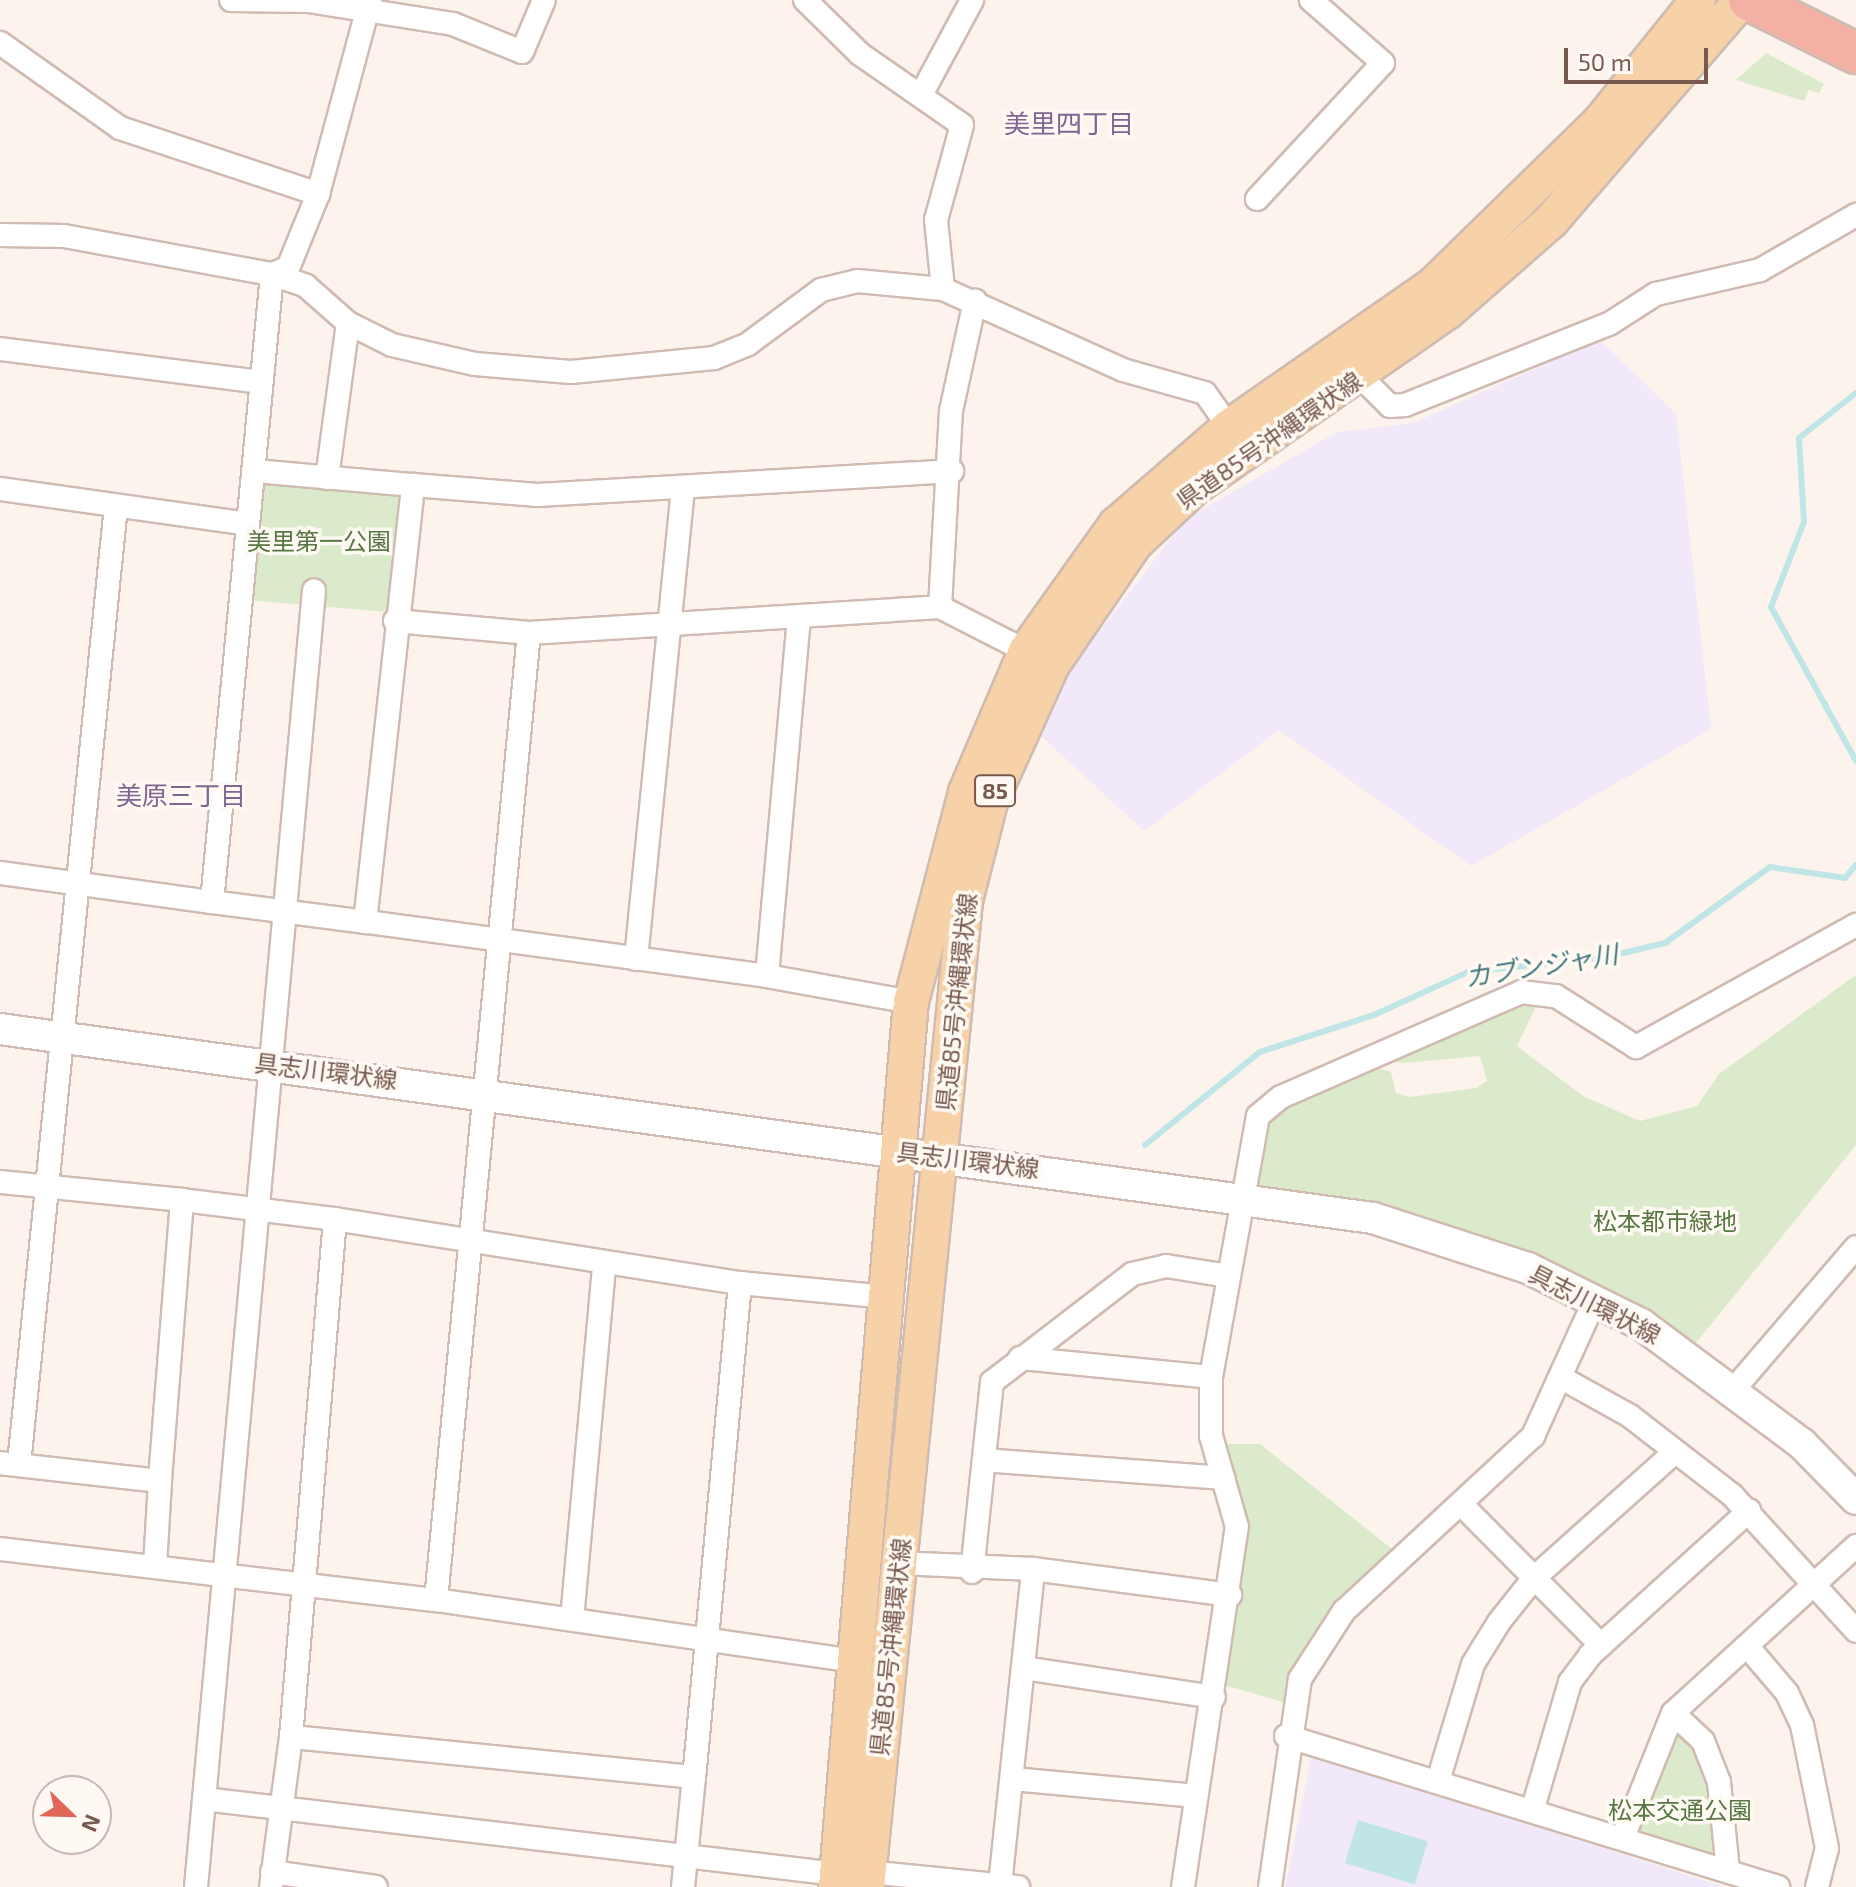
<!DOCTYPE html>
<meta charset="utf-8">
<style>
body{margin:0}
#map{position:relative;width:1856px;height:1887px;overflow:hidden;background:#fcf4ec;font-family:"Exo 2","Noto Sans JP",sans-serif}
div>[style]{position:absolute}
.education>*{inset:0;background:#f1e8f9}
.green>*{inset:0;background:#dbeaca;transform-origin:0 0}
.water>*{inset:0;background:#c0e5e6;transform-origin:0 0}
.stream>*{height:6px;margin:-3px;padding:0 3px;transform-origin:3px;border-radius:3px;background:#c0e5e6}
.roads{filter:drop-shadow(2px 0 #cfbbb1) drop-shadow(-2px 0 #cfbbb1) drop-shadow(0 2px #cfbbb1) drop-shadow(0 -2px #cfbbb1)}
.street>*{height:22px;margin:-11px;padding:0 11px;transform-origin:11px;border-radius:11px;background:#fff}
.secondary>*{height:30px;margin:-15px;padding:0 15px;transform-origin:15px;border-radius:15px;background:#fff}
.primary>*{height:34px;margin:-17px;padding:0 17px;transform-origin:17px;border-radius:17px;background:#f7d1a8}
.highway>*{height:40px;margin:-20px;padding:0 20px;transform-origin:20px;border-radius:20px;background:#f3b1a6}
span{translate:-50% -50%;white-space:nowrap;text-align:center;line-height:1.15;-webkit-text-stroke:7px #fef9f3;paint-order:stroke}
.shield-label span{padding:2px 6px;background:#fef9f3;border:2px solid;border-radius:6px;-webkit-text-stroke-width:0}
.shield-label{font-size:22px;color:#78594f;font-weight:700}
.street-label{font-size:24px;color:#78594f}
.park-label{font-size:24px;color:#587744}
.neighbourhood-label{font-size:26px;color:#7f6792}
.water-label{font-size:26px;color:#42787c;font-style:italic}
.north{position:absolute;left:32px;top:1775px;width:80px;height:80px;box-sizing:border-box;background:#fef9f3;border:2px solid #c8b9b1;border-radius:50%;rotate:113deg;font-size:22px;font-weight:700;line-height:32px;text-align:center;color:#78594f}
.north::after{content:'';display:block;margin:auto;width:28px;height:36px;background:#e06657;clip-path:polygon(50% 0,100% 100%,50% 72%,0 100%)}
.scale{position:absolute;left:1564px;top:48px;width:144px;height:36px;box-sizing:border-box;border:4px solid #78594f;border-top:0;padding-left:10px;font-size:24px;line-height:28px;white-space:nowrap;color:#78594f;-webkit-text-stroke:6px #fef9f3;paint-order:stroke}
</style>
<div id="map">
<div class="education">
<i style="clip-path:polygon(1600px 340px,1676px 414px,1711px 729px,1471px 866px,1279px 730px,1144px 831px,1028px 724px,1186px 519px,1337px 432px,1413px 423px)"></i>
<i style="clip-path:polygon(1312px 1755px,1725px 1887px,1285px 1887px)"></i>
</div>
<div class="green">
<i style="clip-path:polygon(1766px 53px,1824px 84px,1819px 93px,1809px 90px,1804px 101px,1736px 80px)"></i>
<i style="left:255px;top:471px;width:159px;height:129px;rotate:5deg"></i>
<i style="clip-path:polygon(1856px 975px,1856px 1145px,1688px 1353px,1528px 1268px,1240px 1196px,1258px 1116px,1361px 1063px,1391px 1072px,1396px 1093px,1409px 1097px,1476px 1088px,1487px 1081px,1480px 1056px,1405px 1063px,1393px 1062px,1386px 1051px,1542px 994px,1517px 1046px,1583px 1096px,1640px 1121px,1697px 1106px,1719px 1074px)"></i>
<i style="clip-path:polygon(1223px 1444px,1260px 1444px,1392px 1549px,1340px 1596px,1283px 1702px,1221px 1684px,1244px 1549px)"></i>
<i style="clip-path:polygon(1673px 1713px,1703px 1741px,1728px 1870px,1624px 1835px)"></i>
</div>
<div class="water">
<i style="left:1358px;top:1820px;width:73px;height:45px;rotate:17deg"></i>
</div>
<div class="stream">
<i style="left:1856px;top:393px;width:73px;rotate:141.7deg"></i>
<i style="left:1799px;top:438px;width:84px;rotate:86.6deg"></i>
<i style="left:1804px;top:522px;width:91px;rotate:111.2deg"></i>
<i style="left:1771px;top:607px;width:176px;rotate:61.1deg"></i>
<i style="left:1145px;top:1145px;width:148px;rotate:-39deg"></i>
<i style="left:1260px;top:1052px;width:120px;rotate:-18deg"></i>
<i style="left:1374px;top:1015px;width:103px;rotate:-24.6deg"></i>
<i style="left:1468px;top:972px;width:139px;rotate:-6.2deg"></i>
<i style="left:1606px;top:957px;width:61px;rotate:-13.3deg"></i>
<i style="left:1665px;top:943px;width:130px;rotate:-35.9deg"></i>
<i style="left:1770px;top:867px;width:76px;rotate:8.3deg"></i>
<i style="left:1845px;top:878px;width:17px;rotate:-50deg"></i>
</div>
<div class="roads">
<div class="street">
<i style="left:231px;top:0;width:77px;rotate:0.7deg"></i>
<i style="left:308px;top:1px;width:147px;rotate:9deg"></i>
<i style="left:453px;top:24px;width:74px;rotate:22.1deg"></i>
<i style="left:522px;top:52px;width:56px;rotate:-67.1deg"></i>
<i style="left:805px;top:0;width:77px;rotate:44.5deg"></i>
<i style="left:860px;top:54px;width:124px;rotate:34.8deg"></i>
<i style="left:962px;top:125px;width:98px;rotate:105.3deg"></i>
<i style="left:936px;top:220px;width:69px;rotate:84.2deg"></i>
<i style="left:0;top:43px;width:147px;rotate:35.3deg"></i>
<i style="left:120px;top:128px;width:209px;rotate:18.4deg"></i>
<i style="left:922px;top:93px;width:106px;rotate:-61.7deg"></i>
<i style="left:1257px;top:199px;width:185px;rotate:-47.2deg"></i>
<i style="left:1383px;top:63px;width:96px;rotate:-138.8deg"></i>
<i style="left:0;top:235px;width:64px;rotate:0.9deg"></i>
<i style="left:64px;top:236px;width:211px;rotate:10.4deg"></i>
<i style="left:272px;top:274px;width:36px;rotate:19deg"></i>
<i style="left:306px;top:286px;width:56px;rotate:41.4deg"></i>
<i style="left:348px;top:323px;width:49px;rotate:26.6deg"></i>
<i style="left:392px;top:345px;width:85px;rotate:12.9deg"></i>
<i style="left:475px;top:364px;width:96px;rotate:4.8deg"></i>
<i style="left:571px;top:372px;width:144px;rotate:-5.6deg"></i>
<i style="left:714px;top:358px;width:37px;rotate:-22deg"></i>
<i style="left:748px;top:344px;width:91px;rotate:-36.5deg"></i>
<i style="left:821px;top:290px;width:37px;rotate:-14deg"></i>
<i style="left:857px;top:281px;width:86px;rotate:5.3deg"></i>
<i style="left:943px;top:289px;width:197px;rotate:24.2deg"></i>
<i style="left:1123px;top:370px;width:85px;rotate:15.7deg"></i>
<i style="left:1205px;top:393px;width:42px;rotate:54.8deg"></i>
<i style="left:0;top:349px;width:263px;rotate:7.2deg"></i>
<i style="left:1360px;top:376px;width:42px;rotate:45deg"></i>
<i style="left:1390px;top:406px;width:15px;rotate:-4deg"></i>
<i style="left:1405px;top:405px;width:219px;rotate:-21.7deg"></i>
<i style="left:1609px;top:324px;width:56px;rotate:-32.6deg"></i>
<i style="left:1656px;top:294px;width:107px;rotate:-13deg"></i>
<i style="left:1760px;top:270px;width:111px;rotate:-29.8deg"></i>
<i style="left:255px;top:471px;width:159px;rotate:5.1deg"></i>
<i style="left:327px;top:478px;width:156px;rotate:-82.3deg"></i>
<i style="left:0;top:489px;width:250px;rotate:8deg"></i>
<i style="left:940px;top:607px;width:196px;rotate:-86.8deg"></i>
<i style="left:951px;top:411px;width:113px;rotate:-77.7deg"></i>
<i style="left:799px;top:617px;width:360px;rotate:95.1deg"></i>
<i style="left:767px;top:976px;width:406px;rotate:-172.3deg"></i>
<i style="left:365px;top:922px;width:440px;rotate:-83.7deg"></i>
<i style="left:413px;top:485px;width:125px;rotate:4.6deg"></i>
<i style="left:538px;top:495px;width:415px;rotate:-3.3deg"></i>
<i style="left:395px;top:621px;width:135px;rotate:5.1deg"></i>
<i style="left:529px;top:633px;width:412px;rotate:-3.6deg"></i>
<i style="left:940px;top:607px;width:97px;rotate:27.1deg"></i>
<i style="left:0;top:873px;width:214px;rotate:7.8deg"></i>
<i style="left:212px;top:902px;width:631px;rotate:-84.54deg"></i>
<i style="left:272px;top:274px;width:17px;rotate:-21deg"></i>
<i style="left:288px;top:268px;width:80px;rotate:-67.9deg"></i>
<i style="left:318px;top:194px;width:201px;rotate:-75deg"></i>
<i style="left:212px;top:902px;width:154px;rotate:7.4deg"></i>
<i style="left:636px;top:959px;width:474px;rotate:-84.3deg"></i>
<i style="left:767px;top:976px;width:146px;rotate:10.2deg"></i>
<i style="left:0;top:1182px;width:183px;rotate:5.6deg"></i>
<i style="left:182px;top:1200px;width:282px;rotate:94.5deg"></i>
<i style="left:160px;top:1481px;width:161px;rotate:-173.6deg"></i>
<i style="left:182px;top:1200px;width:154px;rotate:7.1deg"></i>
<i style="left:335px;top:1219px;width:410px;rotate:9deg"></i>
<i style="left:740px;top:1283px;width:496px;rotate:95.3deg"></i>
<i style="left:694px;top:1777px;width:405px;rotate:-174.3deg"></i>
<i style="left:291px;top:1737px;width:520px;rotate:-85.14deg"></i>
<i style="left:740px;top:1283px;width:148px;rotate:5.4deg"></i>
<i style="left:1020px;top:1358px;width:192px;rotate:5.7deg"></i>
<i style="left:1560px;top:1377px;width:80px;rotate:29.1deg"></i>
<i style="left:1630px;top:1416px;width:129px;rotate:37.8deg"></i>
<i style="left:1732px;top:1495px;width:184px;rotate:47.6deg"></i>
<i style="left:1734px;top:1389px;width:187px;rotate:-49.3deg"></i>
<i style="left:984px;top:1460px;width:240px;rotate:4.3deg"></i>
<i style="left:19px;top:1464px;width:963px;rotate:-84.22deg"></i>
<i style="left:1463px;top:1506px;width:196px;rotate:45.2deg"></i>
<i style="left:0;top:1549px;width:439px;rotate:6.7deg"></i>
<i style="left:436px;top:1600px;width:423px;rotate:8.3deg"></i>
<i style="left:898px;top:1563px;width:135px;rotate:2.5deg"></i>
<i style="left:1033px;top:1569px;width:199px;rotate:7.5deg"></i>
<i style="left:155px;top:1566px;width:85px;rotate:-86.6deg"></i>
<i style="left:972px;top:1572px;width:191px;rotate:-84deg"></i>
<i style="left:992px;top:1382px;width:177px;rotate:-37.6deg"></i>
<i style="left:1132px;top:1274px;width:35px;rotate:-13deg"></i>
<i style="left:1166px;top:1266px;width:64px;rotate:9deg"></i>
<i style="left:436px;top:1600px;width:971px;rotate:-84.51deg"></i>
<i style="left:572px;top:1619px;width:355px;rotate:-84.8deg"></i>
<i style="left:1747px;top:1646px;width:62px;rotate:49.6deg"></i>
<i style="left:1787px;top:1693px;width:35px;rotate:65deg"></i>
<i style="left:1802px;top:1725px;width:126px;rotate:78.5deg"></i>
<i style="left:1827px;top:1848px;width:40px;rotate:104.4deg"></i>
<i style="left:1024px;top:1668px;width:192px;rotate:8.7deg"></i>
<i style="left:1673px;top:1713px;width:41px;rotate:43deg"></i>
<i style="left:1703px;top:1741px;width:44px;rotate:68.7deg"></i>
<i style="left:1719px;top:1782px;width:88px;rotate:84.2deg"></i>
<i style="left:1286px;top:1736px;width:515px;rotate:17.06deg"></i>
<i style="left:1013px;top:1779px;width:184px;rotate:5.3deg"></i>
<i style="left:1438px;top:1781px;width:122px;rotate:-73.3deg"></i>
<i style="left:1473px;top:1664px;width:49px;rotate:-58.2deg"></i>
<i style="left:1499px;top:1622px;width:56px;rotate:-51.5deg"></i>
<i style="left:1534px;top:1578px;width:189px;rotate:-41.8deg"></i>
<i style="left:204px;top:1799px;width:637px;rotate:6.76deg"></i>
<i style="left:1533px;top:1808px;width:131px;rotate:-73.6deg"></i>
<i style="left:1570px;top:1682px;width:34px;rotate:-53deg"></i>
<i style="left:1590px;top:1655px;width:215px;rotate:-42.2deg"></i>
<i style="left:1624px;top:1835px;width:131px;rotate:-68.1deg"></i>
<i style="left:1673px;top:1713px;width:248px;rotate:-42.4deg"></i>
<i style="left:272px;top:1872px;width:105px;rotate:8.2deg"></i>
<i style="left:868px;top:1872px;width:151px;rotate:5.7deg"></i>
<i style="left:1000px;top:1885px;width:318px;rotate:-84deg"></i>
<i style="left:196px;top:1887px;width:1302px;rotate:-84.8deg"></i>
<i style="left:271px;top:1887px;width:151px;rotate:-82.4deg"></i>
<i style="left:683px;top:1887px;width:111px;rotate:-84.3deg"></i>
<i style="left:1183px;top:1887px;width:364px;rotate:-81.5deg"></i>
<i style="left:1237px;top:1527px;width:95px;rotate:-105.9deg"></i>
<i style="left:1211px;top:1436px;width:59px;rotate:-90deg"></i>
<i style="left:1211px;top:1377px;width:265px;rotate:-79.8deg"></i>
<i style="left:1258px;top:1116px;width:30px;rotate:-40deg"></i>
<i style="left:1281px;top:1097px;width:262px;rotate:-23.6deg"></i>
<i style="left:1521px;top:992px;width:35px;rotate:7deg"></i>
<i style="left:1556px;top:996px;width:95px;rotate:32.5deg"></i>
<i style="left:1636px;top:1047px;width:252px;rotate:-29deg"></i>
<i style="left:1270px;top:1887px;width:210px;rotate:-81.8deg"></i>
<i style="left:1300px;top:1679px;width:81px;rotate:-57.1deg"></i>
<i style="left:1344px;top:1611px;width:258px;rotate:-42.8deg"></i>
<i style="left:1533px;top:1436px;width:149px;rotate:-65.5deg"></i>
</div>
<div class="secondary">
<i style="left:0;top:1029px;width:1386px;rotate:7.84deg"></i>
<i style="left:1373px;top:1218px;width:163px;rotate:17.9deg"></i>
<i style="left:1528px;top:1268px;width:126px;rotate:26.4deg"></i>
<i style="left:1641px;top:1324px;width:201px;rotate:36.7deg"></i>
<i style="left:1802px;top:1444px;width:77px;rotate:45.5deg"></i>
</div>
<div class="primary">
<i style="left:836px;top:1887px;width:888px;rotate:-85.16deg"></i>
<i style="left:911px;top:1002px;width:217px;rotate:-75.3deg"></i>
<i style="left:966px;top:792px;width:153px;rotate:-66.9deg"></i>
<i style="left:1026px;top:651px;width:155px;rotate:-54.5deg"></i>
<i style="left:1116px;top:525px;width:150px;rotate:-40.9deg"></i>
<i style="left:1229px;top:427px;width:247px;rotate:-34.8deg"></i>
<i style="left:1432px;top:286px;width:235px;rotate:-44.3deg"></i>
<i style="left:1600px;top:122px;width:156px;rotate:-51.2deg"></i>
<i style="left:867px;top:1887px;width:991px;rotate:-84.32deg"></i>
<i style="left:965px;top:901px;width:102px;rotate:-75.8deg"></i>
<i style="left:990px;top:802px;width:150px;rotate:-65.7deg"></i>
<i style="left:1052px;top:665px;width:148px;rotate:-55.8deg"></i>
<i style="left:1135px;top:543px;width:82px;rotate:-43deg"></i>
<i style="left:1195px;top:487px;width:307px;rotate:-34.8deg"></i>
<i style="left:1447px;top:312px;width:138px;rotate:-41.2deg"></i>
<i style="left:1551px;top:221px;width:292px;rotate:-49.2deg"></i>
</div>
<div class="highway">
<i style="left:1749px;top:0;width:119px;rotate:26.4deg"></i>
</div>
</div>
<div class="shield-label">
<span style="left:995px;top:791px">85</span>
</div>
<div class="street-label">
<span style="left:1269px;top:440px;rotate:-35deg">県道85号沖縄環状線</span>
<span style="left:956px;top:1002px;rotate:-84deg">県道85号沖縄環状線</span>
<span style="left:326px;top:1071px;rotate:7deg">具志川環状線</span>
<span style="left:968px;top:1160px;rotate:7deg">具志川環状線</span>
<span style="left:1595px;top:1304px;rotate:27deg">具志川環状線</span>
<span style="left:890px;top:1647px;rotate:-84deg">県道85号沖縄環状線</span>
</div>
<div class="park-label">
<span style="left:319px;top:541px">美里第一公園</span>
<span style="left:1665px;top:1221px">松本都市緑地</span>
<span style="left:1680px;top:1810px">松本交通公園</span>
</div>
<div class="neighbourhood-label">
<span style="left:1069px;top:123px">美里四丁目</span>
<span style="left:181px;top:795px">美原三丁目</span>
</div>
<div class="water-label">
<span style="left:1541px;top:965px;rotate:-9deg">カブンジャ川</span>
</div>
<div class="north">N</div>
<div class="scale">50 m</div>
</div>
